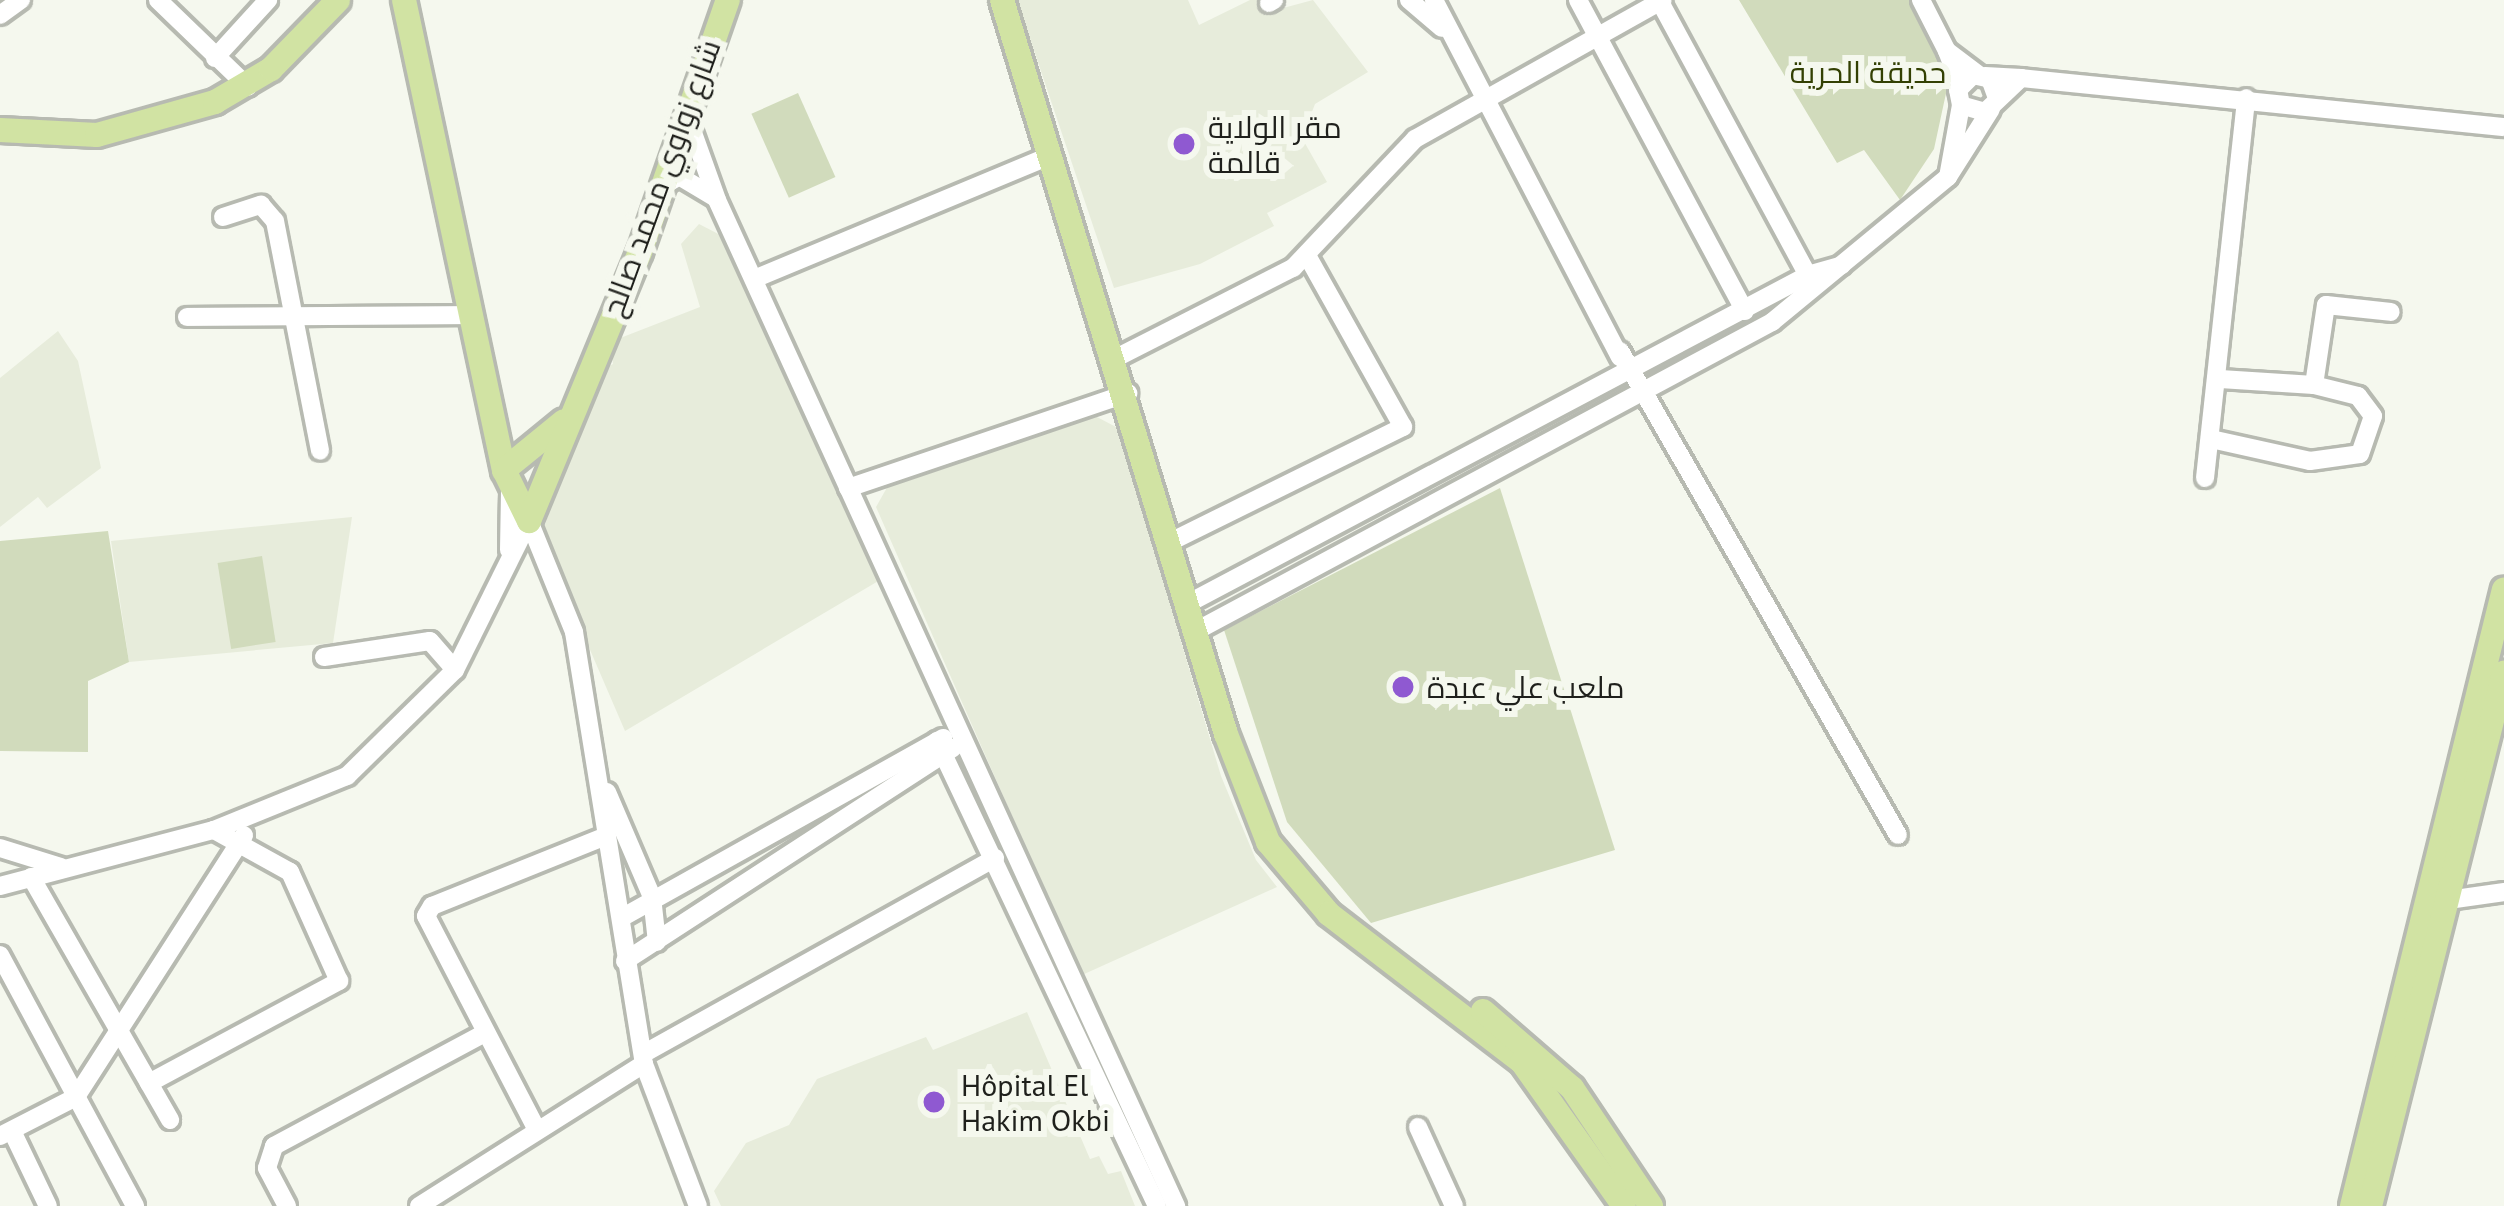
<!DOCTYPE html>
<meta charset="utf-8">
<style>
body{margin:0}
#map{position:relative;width:2504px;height:1206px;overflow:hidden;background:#f5f8ee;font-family:"PT Sans",Cairo,sans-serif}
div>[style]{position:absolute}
.built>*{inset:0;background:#e7ecdb}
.green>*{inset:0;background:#d1dbbc;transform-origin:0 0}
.roads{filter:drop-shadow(3px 0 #b7bab1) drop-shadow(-3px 0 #b7bab1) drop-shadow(0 3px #b7bab1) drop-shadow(0 -3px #b7bab1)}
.minor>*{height:18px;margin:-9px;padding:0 9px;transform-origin:9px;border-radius:9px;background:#fff}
.major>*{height:24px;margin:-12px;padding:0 12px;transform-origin:12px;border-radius:12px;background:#d1e3a3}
.dots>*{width:33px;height:33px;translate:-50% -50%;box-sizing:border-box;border:6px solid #f5f8ee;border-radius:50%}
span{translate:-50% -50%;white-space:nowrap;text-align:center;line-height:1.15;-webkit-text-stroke:12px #f5f8ee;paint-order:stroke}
.park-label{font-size:30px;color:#334003}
.poi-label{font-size:30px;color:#1f201c}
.left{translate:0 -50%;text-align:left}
.street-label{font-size:30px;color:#1f201c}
</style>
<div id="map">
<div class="built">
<i style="clip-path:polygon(1017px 0,1188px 0,1199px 25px,1250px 0,1267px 0,1272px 11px,1313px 0,1368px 72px,1315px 104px,1302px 138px,1327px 182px,1267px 213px,1274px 226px,1200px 264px,1114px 288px)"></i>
<i style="clip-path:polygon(699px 224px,728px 239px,880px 580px,625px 731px,541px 536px,599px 371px,613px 364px,610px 342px,700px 307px,681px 244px)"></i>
<i style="clip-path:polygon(58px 331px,78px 361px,101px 468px,47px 508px,38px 497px,0 527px,0 378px)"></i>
<i style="clip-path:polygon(1095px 416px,1118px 428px,1221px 776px,1256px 860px,1277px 887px,1082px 975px,876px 507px,889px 484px)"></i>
<i style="clip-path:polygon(352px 517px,333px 643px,129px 662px,111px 541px)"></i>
<i style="clip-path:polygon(1027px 1012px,1090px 1159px,1099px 1156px,1108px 1174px,1121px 1171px,1135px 1206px,721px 1206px,714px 1191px,746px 1143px,789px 1125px,817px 1079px,926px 1037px,933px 1050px)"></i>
</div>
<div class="green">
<i style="clip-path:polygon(1739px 0,1910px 0,1948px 84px,1934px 149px,1900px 200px,1864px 150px,1837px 163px)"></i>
<i style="left:798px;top:93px;width:92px;height:51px;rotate:66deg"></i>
<i style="clip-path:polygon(1500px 488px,1615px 850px,1371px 923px,1287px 822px,1224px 630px)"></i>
<i style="clip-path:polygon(108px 531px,129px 662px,88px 681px,88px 752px,0 751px,0 541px)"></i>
<i style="left:262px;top:556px;width:87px;height:45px;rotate:81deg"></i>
</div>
<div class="roads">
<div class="minor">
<i style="left:158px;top:0;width:125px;rotate:44deg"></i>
<i style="left:1409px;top:0;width:43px;rotate:40.3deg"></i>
<i style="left:1434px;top:0;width:403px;rotate:62.5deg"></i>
<i style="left:1578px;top:0;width:353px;rotate:61.8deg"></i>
<i style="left:1659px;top:0;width:313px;rotate:61.6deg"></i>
<i style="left:1921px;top:0;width:57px;rotate:63deg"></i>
<i style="left:1269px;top:3px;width:6px;rotate:-31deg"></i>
<i style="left:0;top:15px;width:26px;rotate:-36deg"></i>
<i style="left:215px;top:58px;width:79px;rotate:-47.6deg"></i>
<i style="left:1985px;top:76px;width:36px;rotate:3deg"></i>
<i style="left:2021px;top:78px;width:50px;rotate:136.6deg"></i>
<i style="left:1985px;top:112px;width:25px;rotate:-164deg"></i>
<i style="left:1961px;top:105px;width:15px;rotate:-101deg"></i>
<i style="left:1958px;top:90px;width:21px;rotate:-45deg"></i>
<i style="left:1973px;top:75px;width:17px;rotate:13deg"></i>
<i style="left:1990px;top:79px;width:20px;rotate:70deg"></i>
<i style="left:2021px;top:78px;width:485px;rotate:5.8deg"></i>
<i style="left:1960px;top:85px;width:36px;rotate:-111deg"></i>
<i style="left:1947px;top:51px;width:39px;rotate:37deg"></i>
<i style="left:1961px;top:105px;width:73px;rotate:100.2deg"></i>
<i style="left:1948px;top:177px;width:80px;rotate:-57.7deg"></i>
<i style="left:687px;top:116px;width:89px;rotate:70.3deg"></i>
<i style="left:717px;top:200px;width:1106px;rotate:65.47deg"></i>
<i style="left:661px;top:187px;width:21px;rotate:-31deg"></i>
<i style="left:679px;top:176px;width:41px;rotate:31deg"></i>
<i style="left:223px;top:217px;width:40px;rotate:-18deg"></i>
<i style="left:261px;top:205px;width:21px;rotate:49deg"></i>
<i style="left:275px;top:221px;width:234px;rotate:78.9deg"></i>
<i style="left:754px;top:279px;width:323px;rotate:-22.6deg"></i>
<i style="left:187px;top:317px;width:284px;rotate:-0.4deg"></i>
<i style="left:1620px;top:351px;width:558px;rotate:60.13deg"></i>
<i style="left:1116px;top:358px;width:199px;rotate:-27deg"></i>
<i style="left:1293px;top:268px;width:178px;rotate:-46.6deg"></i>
<i style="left:1415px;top:139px;width:284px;rotate:-29.3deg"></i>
<i style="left:2314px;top:385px;width:81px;rotate:-81.5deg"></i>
<i style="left:2326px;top:305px;width:65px;rotate:6.1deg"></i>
<i style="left:2211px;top:439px;width:101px;rotate:12.5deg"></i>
<i style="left:2310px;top:461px;width:50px;rotate:-8deg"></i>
<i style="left:2360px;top:454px;width:40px;rotate:-71.1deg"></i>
<i style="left:2373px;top:416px;width:25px;rotate:-127deg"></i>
<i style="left:2358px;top:396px;width:45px;rotate:-166deg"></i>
<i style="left:2314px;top:385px;width:94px;rotate:-176.3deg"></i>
<i style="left:2205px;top:478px;width:382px;rotate:-83.8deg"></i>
<i style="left:848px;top:488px;width:296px;rotate:-18.7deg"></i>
<i style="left:529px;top:521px;width:120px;rotate:67.9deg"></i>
<i style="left:574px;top:632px;width:438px;rotate:80.8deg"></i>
<i style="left:644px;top:1064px;width:152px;rotate:69.2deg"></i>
<i style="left:1170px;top:542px;width:260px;rotate:-26.3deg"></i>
<i style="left:1403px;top:427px;width:195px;rotate:-119.2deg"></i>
<i style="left:509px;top:550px;width:57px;rotate:-89deg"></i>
<i style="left:1187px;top:604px;width:703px;rotate:-27.91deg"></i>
<i style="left:1808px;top:275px;width:35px;rotate:-16deg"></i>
<i style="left:1196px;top:631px;width:654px;rotate:-28.21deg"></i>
<i style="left:1772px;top:322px;width:228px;rotate:-39.5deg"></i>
<i style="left:324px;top:657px;width:107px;rotate:-8.6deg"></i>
<i style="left:430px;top:641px;width:38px;rotate:49deg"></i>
<i style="left:937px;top:741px;width:514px;rotate:64.68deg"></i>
<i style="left:607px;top:792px;width:114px;rotate:66.8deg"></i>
<i style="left:652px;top:897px;width:45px;rotate:83.7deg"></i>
<i style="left:0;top:848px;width:64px;rotate:17.3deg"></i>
<i style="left:31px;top:877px;width:280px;rotate:60.2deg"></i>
<i style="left:0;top:886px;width:221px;rotate:-14.7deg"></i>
<i style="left:214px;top:830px;width:144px;rotate:-22.1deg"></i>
<i style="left:347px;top:776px;width:151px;rotate:-44.5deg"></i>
<i style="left:455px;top:670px;width:166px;rotate:-63.6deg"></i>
<i style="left:2448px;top:900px;width:57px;rotate:-8.1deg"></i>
<i style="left:623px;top:917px;width:367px;rotate:-29.2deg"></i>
<i style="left:0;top:955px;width:285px;rotate:61.7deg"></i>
<i style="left:625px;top:961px;width:391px;rotate:-33deg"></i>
<i style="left:643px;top:1054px;width:403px;rotate:-29.1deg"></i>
<i style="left:149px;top:1083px;width:216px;rotate:-28.2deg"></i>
<i style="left:339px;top:981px;width:120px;rotate:-114.2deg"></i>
<i style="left:290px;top:872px;width:87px;rotate:-151.1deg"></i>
<i style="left:1418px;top:1127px;width:87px;rotate:65.5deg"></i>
<i style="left:537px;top:1130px;width:241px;rotate:-117.4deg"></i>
<i style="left:426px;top:916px;width:12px;rotate:-59deg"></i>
<i style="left:432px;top:906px;width:188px;rotate:-21.9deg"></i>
<i style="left:12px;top:1131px;width:83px;rotate:64.4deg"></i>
<i style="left:0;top:1136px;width:85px;rotate:-27.2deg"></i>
<i style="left:76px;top:1097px;width:311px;rotate:-57.3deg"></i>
<i style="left:287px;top:1206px;width:43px;rotate:-117.8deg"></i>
<i style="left:267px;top:1168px;width:23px;rotate:-72deg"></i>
<i style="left:274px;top:1146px;width:239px;rotate:-28.2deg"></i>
<i style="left:419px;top:1206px;width:266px;rotate:-32.3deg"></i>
</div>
<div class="major">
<i style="left:404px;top:0;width:481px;rotate:78deg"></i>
<i style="left:504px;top:470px;width:57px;rotate:63.9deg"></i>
<i style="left:1002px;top:0;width:767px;rotate:73.03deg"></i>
<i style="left:1226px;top:734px;width:116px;rotate:68.7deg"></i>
<i style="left:1268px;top:842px;width:94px;rotate:49.7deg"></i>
<i style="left:1329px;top:914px;width:243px;rotate:37.5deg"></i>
<i style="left:1522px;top:1062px;width:176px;rotate:54.7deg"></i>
<i style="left:0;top:130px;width:97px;rotate:3deg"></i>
<i style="left:97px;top:135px;width:123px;rotate:-15.6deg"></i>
<i style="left:215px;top:102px;width:65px;rotate:-30.5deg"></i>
<i style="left:271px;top:69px;width:96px;rotate:-45.8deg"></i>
<i style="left:504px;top:470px;width:77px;rotate:-39.2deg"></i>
<i style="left:529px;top:521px;width:291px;rotate:-67.6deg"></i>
<i style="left:640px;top:252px;width:267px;rotate:-70.8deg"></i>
<i style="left:1483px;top:1011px;width:118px;rotate:40.9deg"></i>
<i style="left:1572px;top:1088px;width:142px;rotate:56.2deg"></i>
<i style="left:2352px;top:1206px;width:635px;rotate:-76.16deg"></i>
<i style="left:2370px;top:1206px;width:550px;rotate:-75.89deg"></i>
</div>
</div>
<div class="dots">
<i style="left:1184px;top:144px;background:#8f59d1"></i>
<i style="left:1403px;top:687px;background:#8f59d1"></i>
<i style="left:934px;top:1102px;background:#8f59d1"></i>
</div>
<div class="park-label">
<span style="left:1868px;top:72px">حديقة الحرية</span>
</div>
<div class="poi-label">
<span class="left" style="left:1208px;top:144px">مقر الولاية<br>قالمة</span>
<span class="left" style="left:1427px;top:687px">ملعب علي عبدة</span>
<span class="left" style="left:961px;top:1102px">Hôpital El<br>Hakim Okbi</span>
</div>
<div class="street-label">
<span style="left:661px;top:178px;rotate:-70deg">شارع زواوي محمد صالح</span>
</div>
</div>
